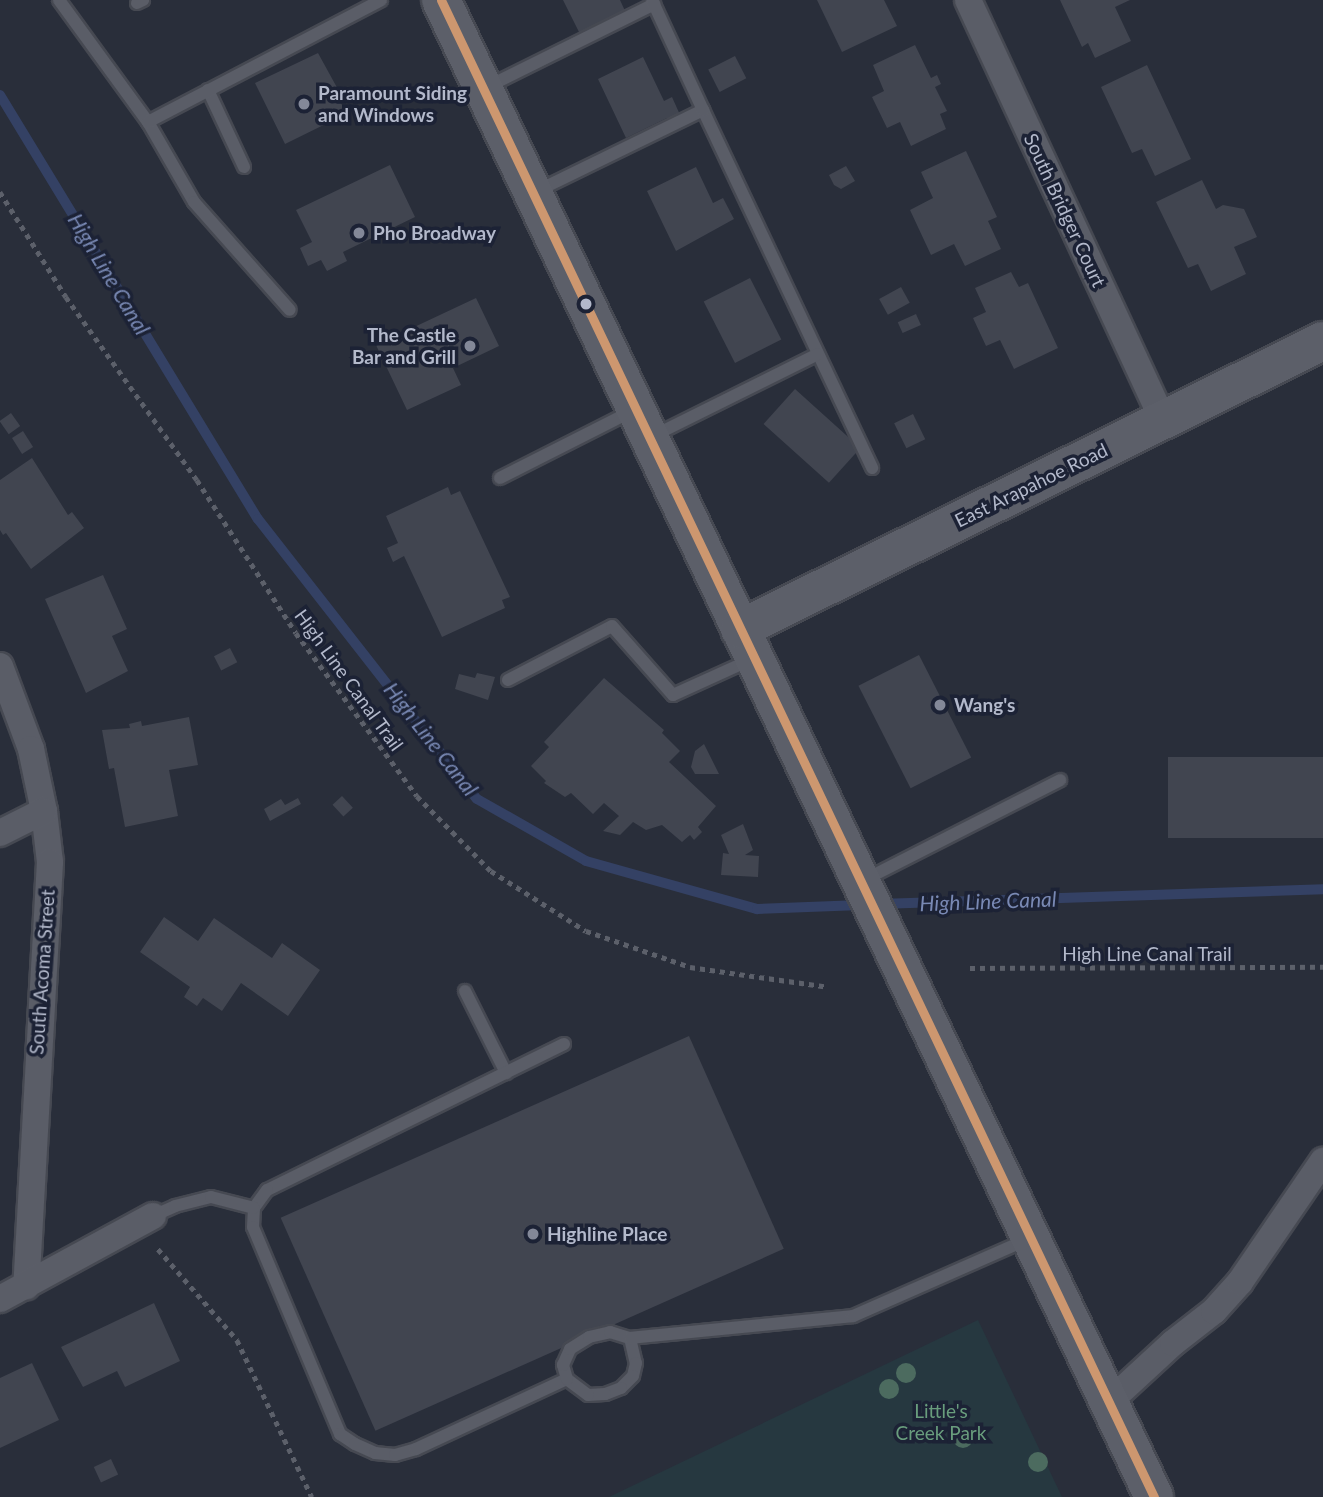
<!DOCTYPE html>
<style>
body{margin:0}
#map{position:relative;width:1323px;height:1497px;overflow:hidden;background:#292e3a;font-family:Lato,sans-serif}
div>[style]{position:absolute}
.green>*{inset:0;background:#263840}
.stream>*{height:10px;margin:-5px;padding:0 5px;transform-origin:5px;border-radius:5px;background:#344164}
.building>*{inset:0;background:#414550;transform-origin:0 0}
.path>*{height:4.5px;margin-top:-2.25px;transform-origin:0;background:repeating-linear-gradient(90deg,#5c606a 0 5px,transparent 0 10px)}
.roads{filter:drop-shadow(2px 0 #464952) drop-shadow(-2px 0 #464952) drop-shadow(0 2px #464952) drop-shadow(0 -2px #464952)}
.service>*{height:12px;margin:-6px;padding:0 6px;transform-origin:6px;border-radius:6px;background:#5a5d67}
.minor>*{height:26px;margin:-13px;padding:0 13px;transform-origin:13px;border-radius:13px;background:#5a5d67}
.primary>*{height:38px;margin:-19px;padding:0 19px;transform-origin:19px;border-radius:19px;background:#5c5f69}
.bus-1>*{height:9px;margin:-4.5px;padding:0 4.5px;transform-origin:4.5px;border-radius:4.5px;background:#cd976f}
.trees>*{width:20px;height:20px;margin:-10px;border-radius:50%;background:#4c6b5f}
.dots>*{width:19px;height:19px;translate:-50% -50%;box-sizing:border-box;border:4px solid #1c2235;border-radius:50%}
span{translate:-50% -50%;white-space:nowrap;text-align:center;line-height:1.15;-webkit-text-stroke:7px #1c2235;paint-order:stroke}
.poi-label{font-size:19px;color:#b3b9cb;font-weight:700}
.left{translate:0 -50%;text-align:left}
.right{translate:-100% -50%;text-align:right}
.street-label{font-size:19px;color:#b3b9cb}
.park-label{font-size:19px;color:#699d7d}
.water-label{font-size:21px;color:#7989b4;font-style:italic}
</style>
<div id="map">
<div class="green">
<i style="clip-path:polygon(978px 1320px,1062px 1497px,609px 1497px)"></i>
</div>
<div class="stream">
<i style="left:0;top:95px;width:496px;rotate:58.7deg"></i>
<i style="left:258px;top:519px;width:355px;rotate:52deg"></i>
<i style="left:477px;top:799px;width:125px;rotate:29.6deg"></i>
<i style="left:586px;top:861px;width:178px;rotate:15.7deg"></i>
<i style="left:757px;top:909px;width:104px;rotate:-2.2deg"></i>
<i style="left:879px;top:904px;width:444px;rotate:-1.9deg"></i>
</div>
<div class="building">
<i style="clip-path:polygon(563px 0,620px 0,626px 13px,580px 34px)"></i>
<i style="clip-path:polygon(817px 0,884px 0,897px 26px,842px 52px)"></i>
<i style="clip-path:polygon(1060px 0,1130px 0,1115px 7px,1131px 41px,1095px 58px,1088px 43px,1082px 47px)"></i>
<i style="clip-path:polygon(915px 45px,931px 78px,937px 75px,941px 84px,935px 87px,947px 111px,940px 114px,946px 129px,911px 146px,900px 122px,887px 128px,872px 97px,884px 91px,873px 65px)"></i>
<i style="clip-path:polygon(318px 53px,340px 93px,337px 94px,346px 114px,285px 144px,255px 83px)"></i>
<i style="left:735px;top:56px;width:25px;height:30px;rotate:63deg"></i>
<i style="clip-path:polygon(643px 57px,664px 101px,672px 97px,681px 117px,670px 123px,667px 118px,626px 138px,598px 79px)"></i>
<i style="clip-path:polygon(1147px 65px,1191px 159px,1155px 176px,1142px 149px,1132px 153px,1101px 87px)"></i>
<i style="clip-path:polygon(966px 151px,997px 217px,988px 221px,1001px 249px,965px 266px,954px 244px,931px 255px,910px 210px,933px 198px,921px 172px)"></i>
<i style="clip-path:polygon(390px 165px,415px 217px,343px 252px,347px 261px,327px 271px,321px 260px,308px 266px,300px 248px,312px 242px,296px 210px)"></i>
<i style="clip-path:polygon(846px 166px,855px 181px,841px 189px,834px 185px,829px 175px)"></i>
<i style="clip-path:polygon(696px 167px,713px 203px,723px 198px,734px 219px,676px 251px,647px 191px)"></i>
<i style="clip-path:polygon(1202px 180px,1216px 209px,1223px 205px,1244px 209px,1257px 237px,1234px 247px,1246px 274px,1211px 291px,1198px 264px,1188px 268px,1156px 202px)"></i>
<i style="clip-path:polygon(1011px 272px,1019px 287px,1028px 283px,1058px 348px,1014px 369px,1000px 340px,986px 346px,973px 318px,986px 312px,975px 288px)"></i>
<i style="left:750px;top:278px;width:69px;height:52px;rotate:63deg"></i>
<i style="left:901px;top:287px;width:18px;height:25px;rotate:61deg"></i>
<i style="clip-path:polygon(476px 298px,499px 346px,453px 368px,461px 385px,407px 410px,376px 345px)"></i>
<i style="left:916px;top:314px;width:12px;height:20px;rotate:66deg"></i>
<i style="left:795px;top:389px;width:88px;height:47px;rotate:42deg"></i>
<i style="left:11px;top:413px;width:16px;height:14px;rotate:55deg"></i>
<i style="left:913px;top:414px;width:28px;height:21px;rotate:64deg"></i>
<i style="left:23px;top:431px;width:19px;height:13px;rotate:58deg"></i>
<i style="clip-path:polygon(32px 458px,68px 515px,72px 512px,84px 528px,31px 569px,6px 533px,3px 535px,0 530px,0 480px)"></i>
<i style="clip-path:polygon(448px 487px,451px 495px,460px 491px,510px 597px,502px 600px,505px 608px,442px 637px,404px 556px,393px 562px,387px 548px,398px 543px,386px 516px)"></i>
<i style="clip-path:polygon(103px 575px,127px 629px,112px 636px,128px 671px,86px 693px,45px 599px)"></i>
<i style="left:230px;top:648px;width:16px;height:18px;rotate:63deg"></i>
<i style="left:919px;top:655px;width:115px;height:68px;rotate:63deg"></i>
<i style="clip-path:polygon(477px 673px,495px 677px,488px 700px,455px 689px,459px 674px,475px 678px)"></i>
<i style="clip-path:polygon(604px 678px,664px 730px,662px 733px,680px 751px,669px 762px,716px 806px,698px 827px,702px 832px,694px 840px,690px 835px,682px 842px,662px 825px,646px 830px,633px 822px,620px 835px,603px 831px,619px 816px,604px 803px,593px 814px,571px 793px,565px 797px,544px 783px,546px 781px,531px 766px,549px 747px,544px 742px)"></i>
<i style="clip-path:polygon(189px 717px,198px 765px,169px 770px,178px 816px,125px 827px,114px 768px,109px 769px,102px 730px,130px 728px,129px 724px,141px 721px,142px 726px)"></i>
<i style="clip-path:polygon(704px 744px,719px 774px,695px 774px,691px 767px,695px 751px)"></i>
<i style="left:1323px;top:757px;width:81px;height:155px;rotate:90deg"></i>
<i style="left:342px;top:796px;width:16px;height:13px;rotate:47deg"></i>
<i style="clip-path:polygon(298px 798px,301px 804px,270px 821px,264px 809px,281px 799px,285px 805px)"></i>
<i style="clip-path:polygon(743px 824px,753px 850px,745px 855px,759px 856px,758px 877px,721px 875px,723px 853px,729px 854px,721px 835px)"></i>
<i style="clip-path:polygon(164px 917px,198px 941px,214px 918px,272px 958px,282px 943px,320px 970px,288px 1016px,241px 983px,222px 1011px,203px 998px,197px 1006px,184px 997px,190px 987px,140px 952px)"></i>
<i style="left:689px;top:1036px;width:233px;height:447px;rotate:66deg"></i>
<i style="clip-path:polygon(154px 1303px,180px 1361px,125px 1387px,117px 1371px,83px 1387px,61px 1347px)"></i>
<i style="clip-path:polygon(32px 1363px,59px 1420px,0 1448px,0 1378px)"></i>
<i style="left:111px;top:1459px;width:17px;height:19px;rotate:65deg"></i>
</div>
<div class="path">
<i style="left:0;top:192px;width:124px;rotate:57.8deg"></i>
<i style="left:66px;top:297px;width:225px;rotate:54.4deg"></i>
<i style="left:197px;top:480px;width:182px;rotate:57.1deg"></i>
<i style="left:296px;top:633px;width:203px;rotate:53.4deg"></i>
<i style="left:417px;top:796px;width:105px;rotate:45.4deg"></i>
<i style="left:491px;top:871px;width:112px;rotate:32.3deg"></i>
<i style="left:586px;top:931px;width:110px;rotate:19.1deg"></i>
<i style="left:690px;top:967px;width:139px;rotate:8.2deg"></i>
<i style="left:970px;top:968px;width:353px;rotate:-0.2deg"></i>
<i style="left:158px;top:1249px;width:121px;rotate:49deg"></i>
<i style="left:237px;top:1340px;width:174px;rotate:64.5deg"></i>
</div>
<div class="roads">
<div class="service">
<i style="left:59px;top:0;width:151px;rotate:53.9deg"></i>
<i style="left:148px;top:122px;width:92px;rotate:60.1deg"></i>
<i style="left:194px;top:202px;width:144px;rotate:48.4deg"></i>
<i style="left:137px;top:3px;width:7px;rotate:-27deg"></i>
<i style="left:485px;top:88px;width:189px;rotate:-26.4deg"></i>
<i style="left:208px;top:90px;width:85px;rotate:64.9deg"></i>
<i style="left:703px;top:110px;width:396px;rotate:64.7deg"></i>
<i style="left:148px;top:122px;width:263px;rotate:-27.6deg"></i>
<i style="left:535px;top:192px;width:187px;rotate:-26deg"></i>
<i style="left:703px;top:110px;width:121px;rotate:-114.9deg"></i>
<i style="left:653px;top:436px;width:184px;rotate:-26.4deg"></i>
<i style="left:500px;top:478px;width:148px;rotate:-26.9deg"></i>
<i style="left:508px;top:680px;width:117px;rotate:-27.4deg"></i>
<i style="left:612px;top:626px;width:92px;rotate:48.5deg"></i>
<i style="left:673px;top:695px;width:85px;rotate:-24.4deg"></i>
<i style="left:866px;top:879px;width:218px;rotate:-27deg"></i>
<i style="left:465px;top:991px;width:92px;rotate:63.4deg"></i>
<i style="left:564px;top:1044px;width:331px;rotate:153.8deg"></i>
<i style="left:267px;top:1190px;width:22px;rotate:126deg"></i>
<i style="left:254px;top:1208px;width:19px;rotate:93deg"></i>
<i style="left:253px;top:1227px;width:225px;rotate:67.2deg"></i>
<i style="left:340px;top:1434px;width:18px;rotate:34deg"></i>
<i style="left:355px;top:1444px;width:22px;rotate:24deg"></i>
<i style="left:375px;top:1453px;width:20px;rotate:6deg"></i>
<i style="left:395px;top:1455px;width:22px;rotate:-16deg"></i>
<i style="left:416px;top:1449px;width:166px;rotate:-24.9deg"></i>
<i style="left:153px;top:1216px;width:24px;rotate:-24deg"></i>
<i style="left:175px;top:1206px;width:37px;rotate:-14deg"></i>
<i style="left:211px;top:1197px;width:44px;rotate:14.3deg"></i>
<i style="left:630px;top:1338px;width:26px;rotate:77deg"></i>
<i style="left:636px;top:1363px;width:13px;rotate:103deg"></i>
<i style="left:633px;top:1376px;width:17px;rotate:135deg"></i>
<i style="left:621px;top:1388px;width:17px;rotate:159deg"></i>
<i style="left:605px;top:1394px;width:17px;rotate:177deg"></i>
<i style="left:588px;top:1395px;width:26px;rotate:-143deg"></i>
<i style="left:567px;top:1379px;width:15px;rotate:-106deg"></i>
<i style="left:563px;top:1365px;width:17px;rotate:-66deg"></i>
<i style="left:570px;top:1349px;width:22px;rotate:-32deg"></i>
<i style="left:589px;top:1337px;width:22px;rotate:-13deg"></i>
<i style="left:610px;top:1332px;width:21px;rotate:17deg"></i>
<i style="left:630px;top:1338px;width:224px;rotate:-5.6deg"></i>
<i style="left:853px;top:1316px;width:191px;rotate:-23.7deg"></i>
</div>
<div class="minor">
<i style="left:968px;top:0;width:463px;rotate:65.1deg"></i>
<i style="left:0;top:666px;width:89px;rotate:69.5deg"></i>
<i style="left:31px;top:749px;width:63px;rotate:78.2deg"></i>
<i style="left:44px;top:811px;width:51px;rotate:83.3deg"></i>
<i style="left:50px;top:862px;width:425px;rotate:93.2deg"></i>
<i style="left:0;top:833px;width:49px;rotate:-26.6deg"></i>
<i style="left:0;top:1299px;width:174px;rotate:-28.5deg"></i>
<i style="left:1109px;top:1402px;width:87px;rotate:-42.7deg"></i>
<i style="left:1173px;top:1343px;width:52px;rotate:-38deg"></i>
<i style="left:1214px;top:1311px;width:39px;rotate:-48deg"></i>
<i style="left:1240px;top:1282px;width:147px;rotate:-55.6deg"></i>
</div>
<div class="primary">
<i style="left:441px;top:0;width:1658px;rotate:64.53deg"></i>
<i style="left:740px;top:629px;width:650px;rotate:-26.29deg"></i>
</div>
</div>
<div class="bus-1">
<i style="left:441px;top:0;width:1658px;rotate:64.53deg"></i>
</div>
<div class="trees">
<i style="left:906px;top:1373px"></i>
<i style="left:889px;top:1389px"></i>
<i style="left:963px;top:1438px"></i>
<i style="left:1038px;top:1462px"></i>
</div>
<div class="dots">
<i style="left:304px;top:104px;background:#838898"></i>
<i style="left:359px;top:233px;background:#838898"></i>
<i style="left:586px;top:304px;background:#b3b9cb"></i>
<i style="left:470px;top:346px;background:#838898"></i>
<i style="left:940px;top:705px;background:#838898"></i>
<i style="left:533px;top:1234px;background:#838898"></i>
</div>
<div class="poi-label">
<span class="left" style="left:318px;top:104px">Paramount Siding<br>and Windows</span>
<span class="left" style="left:373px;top:233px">Pho Broadway</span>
<span class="right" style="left:456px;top:346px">The Castle<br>Bar and Grill</span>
<span class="left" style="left:954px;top:705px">Wang's</span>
<span class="left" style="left:547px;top:1234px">Highline Place</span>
</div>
<div class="street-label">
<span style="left:1065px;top:210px;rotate:65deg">South Bridger Court</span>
<span style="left:1031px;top:485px;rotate:-26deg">East Arapahoe Road</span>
<span style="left:349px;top:680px;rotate:54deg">High Line Canal Trail</span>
<span style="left:1147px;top:954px">High Line Canal Trail</span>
<span style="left:42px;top:972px;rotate:-86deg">South Acoma Street</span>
</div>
<div class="park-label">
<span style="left:941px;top:1422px">Little's<br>Creek Park</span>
</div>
<div class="water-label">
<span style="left:109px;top:274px;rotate:59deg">High Line Canal</span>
<span style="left:431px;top:739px;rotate:52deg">High Line Canal</span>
<span style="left:988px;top:901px;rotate:-2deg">High Line Canal</span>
</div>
</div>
